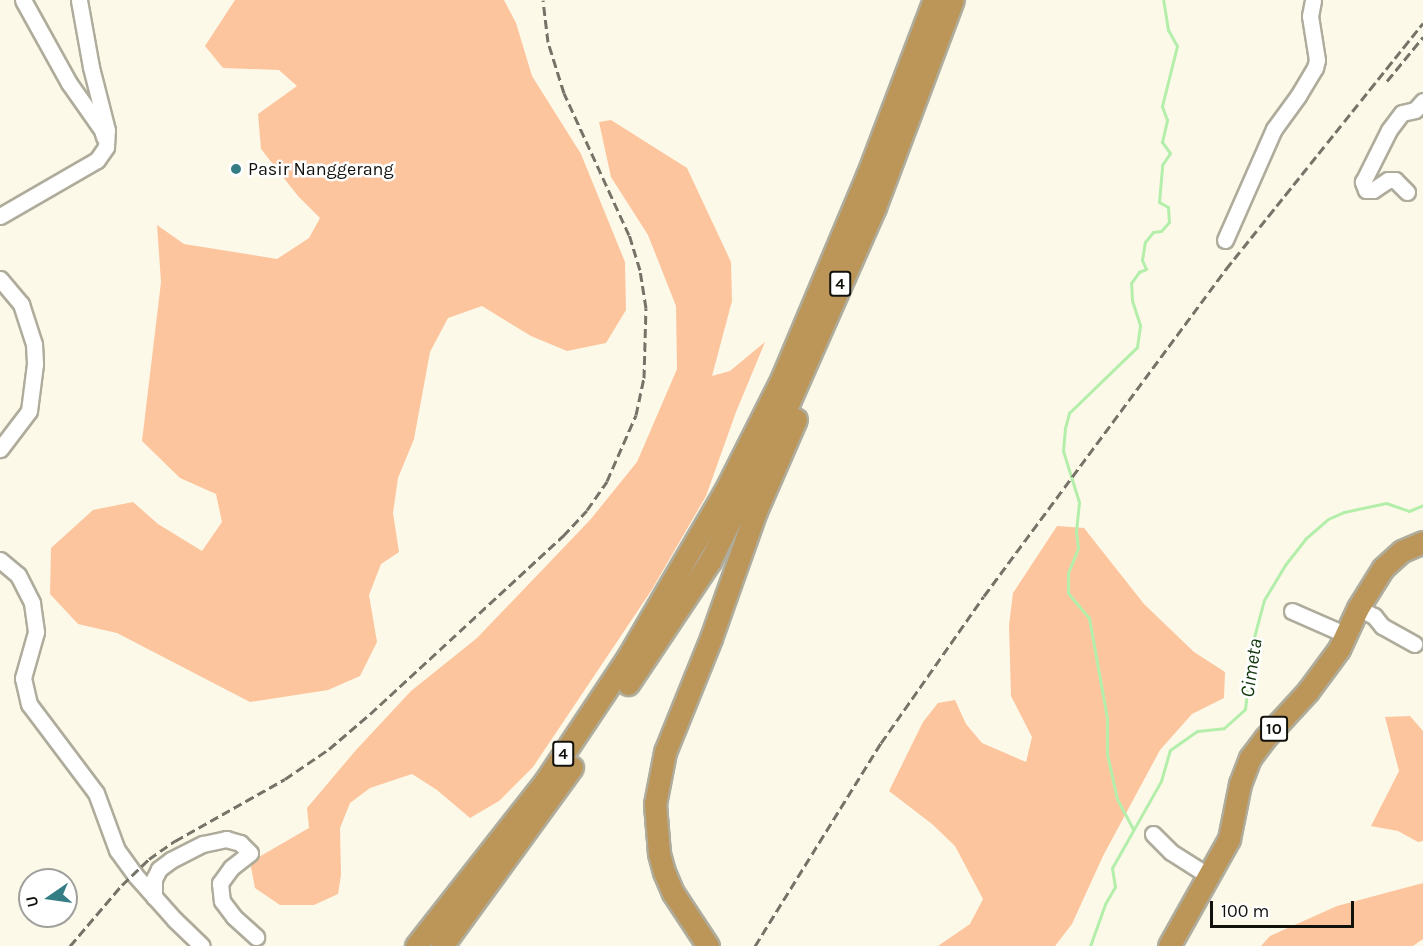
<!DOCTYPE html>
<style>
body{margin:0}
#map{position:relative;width:1423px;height:946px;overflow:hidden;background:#fcf9e8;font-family:Karla,sans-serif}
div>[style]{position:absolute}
.green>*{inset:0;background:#fdc59e}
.stream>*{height:3px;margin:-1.5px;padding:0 1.5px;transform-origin:1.5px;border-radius:1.5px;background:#b4eeab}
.roads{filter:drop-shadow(2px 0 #afac9c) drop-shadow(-2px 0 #afac9c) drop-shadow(0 2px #afac9c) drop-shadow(0 -2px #afac9c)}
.minor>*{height:15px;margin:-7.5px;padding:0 7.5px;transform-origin:7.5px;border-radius:7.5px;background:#fff}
.highway>*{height:21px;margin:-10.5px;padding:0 10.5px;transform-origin:10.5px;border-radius:10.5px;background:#bc9558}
.rail>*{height:3px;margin-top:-1.5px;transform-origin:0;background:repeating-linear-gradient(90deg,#757368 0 9px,transparent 0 13.5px)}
.dots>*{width:16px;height:16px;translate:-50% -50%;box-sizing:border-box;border:3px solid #fff;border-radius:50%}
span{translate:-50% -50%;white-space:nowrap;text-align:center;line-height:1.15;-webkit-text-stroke:5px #fff;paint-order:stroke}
.shield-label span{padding:2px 4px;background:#fff;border:2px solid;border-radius:4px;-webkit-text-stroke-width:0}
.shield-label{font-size:16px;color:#12110b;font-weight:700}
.poi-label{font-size:18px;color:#12110b}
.left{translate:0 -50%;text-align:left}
.water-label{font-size:20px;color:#12380c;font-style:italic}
.north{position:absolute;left:18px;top:868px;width:60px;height:60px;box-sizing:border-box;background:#fff;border:2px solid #a0a09d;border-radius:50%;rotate:257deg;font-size:16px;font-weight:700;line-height:24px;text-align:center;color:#12110b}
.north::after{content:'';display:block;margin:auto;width:21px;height:27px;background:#357d85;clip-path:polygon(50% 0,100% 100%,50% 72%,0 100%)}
.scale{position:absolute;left:1210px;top:901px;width:144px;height:27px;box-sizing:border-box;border:3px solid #12110b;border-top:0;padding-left:8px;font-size:18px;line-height:21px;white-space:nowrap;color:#12110b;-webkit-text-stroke:4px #fff;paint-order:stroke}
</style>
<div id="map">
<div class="green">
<i style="clip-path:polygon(235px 0,504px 0,516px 23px,532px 76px,581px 154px,625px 262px,626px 310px,606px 343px,567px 351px,531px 336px,482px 306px,448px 318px,430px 352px,414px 439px,398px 478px,393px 513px,399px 552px,381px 564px,369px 595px,377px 642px,360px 676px,328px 690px,250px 702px,117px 633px,78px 624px,50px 594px,51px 548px,93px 510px,133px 502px,158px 524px,202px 551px,222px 522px,216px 494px,180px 478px,142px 441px,161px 282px,157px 225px,184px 244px,277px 259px,309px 238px,320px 218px,298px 196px,261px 149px,258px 114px,297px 86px,279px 70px,223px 68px,205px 46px)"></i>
<i style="clip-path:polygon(611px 120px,687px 168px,731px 262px,732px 301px,712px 376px,730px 371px,765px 342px,736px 412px,706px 496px,651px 591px,533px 767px,499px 801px,470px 818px,437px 790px,412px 774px,370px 788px,350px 803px,340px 828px,341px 875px,338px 894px,314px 905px,280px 905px,255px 888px,250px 862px,309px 828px,307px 808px,356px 750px,411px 691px,477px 638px,590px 520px,637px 462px,677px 369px,676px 306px,648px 235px,611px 177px,599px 122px)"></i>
<i style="clip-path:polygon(1057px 526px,1084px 528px,1144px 604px,1194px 652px,1225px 672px,1224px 698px,1192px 714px,1160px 750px,1103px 856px,1072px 924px,1055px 946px,938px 946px,970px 924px,983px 899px,955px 846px,932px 824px,889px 791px,923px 722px,938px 703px,955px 700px,966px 724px,982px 743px,1026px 762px,1032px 737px,1011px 696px,1009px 625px,1013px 593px)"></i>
<i style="clip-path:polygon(1410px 716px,1423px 731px,1423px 841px,1418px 842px,1398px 831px,1371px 826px,1399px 771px,1385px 717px)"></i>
<i style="clip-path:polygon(1423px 883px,1423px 939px,1413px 946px,1261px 946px,1270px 936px,1337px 906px)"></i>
</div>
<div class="stream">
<i style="left:1133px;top:829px;width:34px;rotate:-118deg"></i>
<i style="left:1117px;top:799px;width:46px;rotate:-102.5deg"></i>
<i style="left:1107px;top:754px;width:36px;rotate:-90deg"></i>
<i style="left:1107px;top:718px;width:102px;rotate:-100.2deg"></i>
<i style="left:1089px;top:618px;width:33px;rotate:-130deg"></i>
<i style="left:1068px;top:593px;width:20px;rotate:-90deg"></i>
<i style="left:1068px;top:573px;width:27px;rotate:-68deg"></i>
<i style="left:1078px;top:548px;width:17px;rotate:-97deg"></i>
<i style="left:1076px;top:531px;width:29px;rotate:-84deg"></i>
<i style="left:1079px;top:502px;width:53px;rotate:-107.4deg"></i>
<i style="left:1063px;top:451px;width:23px;rotate:-85deg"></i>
<i style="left:1065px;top:428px;width:16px;rotate:-75deg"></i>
<i style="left:1069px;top:413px;width:95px;rotate:-44.1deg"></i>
<i style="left:1137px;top:347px;width:22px;rotate:-82deg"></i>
<i style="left:1140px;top:325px;width:26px;rotate:-108deg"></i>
<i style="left:1132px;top:300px;width:17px;rotate:-93deg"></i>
<i style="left:1131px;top:283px;width:14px;rotate:-54deg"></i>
<i style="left:1139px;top:272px;width:8px;rotate:-23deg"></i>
<i style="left:1146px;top:269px;width:10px;rotate:-114deg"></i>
<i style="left:1142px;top:260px;width:18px;rotate:-81deg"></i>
<i style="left:1145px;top:242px;width:13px;rotate:-51deg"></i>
<i style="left:1153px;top:232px;width:8px;rotate:-7deg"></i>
<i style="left:1161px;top:231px;width:12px;rotate:-48deg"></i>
<i style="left:1169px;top:222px;width:15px;rotate:-94deg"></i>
<i style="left:1168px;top:207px;width:10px;rotate:-151deg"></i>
<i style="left:1159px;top:202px;width:37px;rotate:-85deg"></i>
<i style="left:1162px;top:165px;width:14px;rotate:-56deg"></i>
<i style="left:1170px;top:153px;width:14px;rotate:-126deg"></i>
<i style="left:1162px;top:142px;width:23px;rotate:-77deg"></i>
<i style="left:1167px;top:120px;width:15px;rotate:-110deg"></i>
<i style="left:1162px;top:106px;width:62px;rotate:-76deg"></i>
<i style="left:1177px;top:46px;width:18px;rotate:-119deg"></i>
<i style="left:1168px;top:30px;width:30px;rotate:-99deg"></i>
<i style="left:1090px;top:946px;width:45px;rotate:-70.3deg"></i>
<i style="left:1105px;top:904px;width:20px;rotate:-60deg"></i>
<i style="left:1115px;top:887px;width:19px;rotate:-99deg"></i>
<i style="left:1112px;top:868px;width:100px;rotate:-60.6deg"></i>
<i style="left:1161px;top:781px;width:32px;rotate:-74deg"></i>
<i style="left:1170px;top:750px;width:33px;rotate:-35deg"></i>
<i style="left:1197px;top:731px;width:27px;rotate:-6deg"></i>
<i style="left:1224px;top:728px;width:28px;rotate:-42deg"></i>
<i style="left:1245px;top:709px;width:68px;rotate:-83.3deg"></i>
<i style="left:1253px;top:641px;width:42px;rotate:-75deg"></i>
<i style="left:1264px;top:600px;width:41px;rotate:-59deg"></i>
<i style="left:1285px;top:565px;width:33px;rotate:-52deg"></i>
<i style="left:1305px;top:539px;width:30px;rotate:-41deg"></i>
<i style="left:1328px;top:519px;width:17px;rotate:-24deg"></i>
<i style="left:1344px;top:512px;width:43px;rotate:-12.1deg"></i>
<i style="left:1386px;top:503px;width:24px;rotate:19deg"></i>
<i style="left:1409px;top:511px;width:15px;rotate:-23deg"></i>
</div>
<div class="roads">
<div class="minor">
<i style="left:23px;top:0;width:95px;rotate:61deg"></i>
<i style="left:69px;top:83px;width:57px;rotate:54.9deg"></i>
<i style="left:102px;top:130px;width:7px;rotate:74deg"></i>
<i style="left:1407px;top:192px;width:17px;rotate:-135deg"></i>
<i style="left:1395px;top:180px;width:7px;rotate:180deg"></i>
<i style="left:1388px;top:180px;width:18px;rotate:146deg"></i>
<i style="left:1373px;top:190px;width:7px;rotate:180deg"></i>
<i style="left:1366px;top:190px;width:9px;rotate:-111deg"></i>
<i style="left:1363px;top:182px;width:58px;rotate:-63.4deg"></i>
<i style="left:1389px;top:130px;width:21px;rotate:-53deg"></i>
<i style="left:1402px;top:113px;width:13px;rotate:-13deg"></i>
<i style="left:1415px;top:110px;width:12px;rotate:-48deg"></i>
<i style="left:0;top:216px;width:112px;rotate:-30deg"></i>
<i style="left:97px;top:160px;width:16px;rotate:-55deg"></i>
<i style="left:106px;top:147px;width:17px;rotate:-87deg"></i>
<i style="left:107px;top:130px;width:65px;rotate:-104.3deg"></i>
<i style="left:91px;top:67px;width:68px;rotate:-100.2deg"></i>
<i style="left:1225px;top:240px;width:121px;rotate:-66.2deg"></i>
<i style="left:1274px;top:129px;width:41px;rotate:-54deg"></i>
<i style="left:1298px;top:96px;width:33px;rotate:-59deg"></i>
<i style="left:1315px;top:68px;width:8px;rotate:-76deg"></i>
<i style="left:1317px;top:60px;width:45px;rotate:-99deg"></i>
<i style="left:1310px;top:16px;width:16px;rotate:-79deg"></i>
<i style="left:0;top:279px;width:33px;rotate:50deg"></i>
<i style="left:21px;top:304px;width:42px;rotate:72deg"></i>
<i style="left:34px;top:344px;width:20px;rotate:87deg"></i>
<i style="left:35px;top:364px;width:47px;rotate:97.3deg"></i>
<i style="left:29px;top:411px;width:48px;rotate:127.3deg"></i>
<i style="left:0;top:560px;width:23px;rotate:40deg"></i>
<i style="left:18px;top:575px;width:31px;rotate:63deg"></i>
<i style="left:32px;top:603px;width:29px;rotate:82deg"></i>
<i style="left:36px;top:632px;width:48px;rotate:105.8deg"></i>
<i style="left:23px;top:678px;width:27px;rotate:77deg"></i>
<i style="left:29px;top:704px;width:111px;rotate:53deg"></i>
<i style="left:96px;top:793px;width:61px;rotate:69.8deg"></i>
<i style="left:117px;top:850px;width:31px;rotate:54deg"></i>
<i style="left:135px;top:875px;width:60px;rotate:48.4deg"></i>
<i style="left:175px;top:920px;width:37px;rotate:44deg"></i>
<i style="left:1358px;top:608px;width:18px;rotate:27deg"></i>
<i style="left:1374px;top:616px;width:13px;rotate:51deg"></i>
<i style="left:1382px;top:626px;width:37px;rotate:29deg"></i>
<i style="left:1292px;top:611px;width:60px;rotate:23.6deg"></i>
<i style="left:1153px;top:834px;width:25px;rotate:45deg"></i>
<i style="left:1171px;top:852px;width:45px;rotate:32.3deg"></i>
<i style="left:154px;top:897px;width:18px;rotate:-90deg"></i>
<i style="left:154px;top:879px;width:11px;rotate:-63deg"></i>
<i style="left:159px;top:869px;width:15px;rotate:-37deg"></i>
<i style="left:171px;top:860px;width:36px;rotate:-27deg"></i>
<i style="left:203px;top:844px;width:24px;rotate:-12deg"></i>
<i style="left:226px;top:839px;width:15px;rotate:16deg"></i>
<i style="left:240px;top:843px;width:14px;rotate:45deg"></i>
<i style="left:250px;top:853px;width:24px;rotate:142deg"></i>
<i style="left:231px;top:868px;width:19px;rotate:126deg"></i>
<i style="left:220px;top:883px;width:18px;rotate:84deg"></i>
<i style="left:222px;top:901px;width:20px;rotate:53deg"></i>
<i style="left:234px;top:917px;width:30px;rotate:42deg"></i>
</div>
<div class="highway">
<i style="left:628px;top:684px;width:148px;rotate:-56.3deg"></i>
<i style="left:710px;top:561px;width:178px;rotate:-63.6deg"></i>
<i style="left:789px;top:402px;width:213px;rotate:-66.2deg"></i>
<i style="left:875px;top:207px;width:221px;rotate:-69.4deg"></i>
<i style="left:416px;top:946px;width:211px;rotate:-51.9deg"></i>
<i style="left:546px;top:780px;width:148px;rotate:-56.3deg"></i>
<i style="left:628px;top:657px;width:190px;rotate:-59.7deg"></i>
<i style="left:724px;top:493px;width:129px;rotate:-63.2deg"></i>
<i style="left:782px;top:378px;width:219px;rotate:-67.2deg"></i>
<i style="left:867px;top:176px;width:188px;rotate:-69.2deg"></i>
<i style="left:442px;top:946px;width:221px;rotate:-54deg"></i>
<i style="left:708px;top:946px;width:64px;rotate:-123.4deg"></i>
<i style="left:673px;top:893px;width:23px;rotate:-113deg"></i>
<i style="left:664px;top:872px;width:20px;rotate:-105deg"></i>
<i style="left:659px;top:853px;width:49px;rotate:-94.7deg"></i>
<i style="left:655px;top:804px;width:53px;rotate:-79.1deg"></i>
<i style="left:665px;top:752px;width:123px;rotate:-68deg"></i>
<i style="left:711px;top:638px;width:135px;rotate:-70.5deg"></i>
<i style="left:756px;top:511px;width:100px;rotate:-66.5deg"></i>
<i style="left:1169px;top:946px;width:123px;rotate:-60.7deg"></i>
<i style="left:1229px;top:839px;width:56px;rotate:-78.7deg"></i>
<i style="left:1240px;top:784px;width:28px;rotate:-69deg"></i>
<i style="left:1250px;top:758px;width:25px;rotate:-53deg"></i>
<i style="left:1265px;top:738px;width:64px;rotate:-47.5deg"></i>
<i style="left:1308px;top:691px;width:52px;rotate:-53.6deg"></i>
<i style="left:1339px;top:649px;width:45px;rotate:-65.1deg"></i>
<i style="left:1358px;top:608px;width:47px;rotate:-58deg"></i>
<i style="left:1383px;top:568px;width:25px;rotate:-42deg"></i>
<i style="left:1402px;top:551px;width:23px;rotate:-23deg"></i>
</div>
</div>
<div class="rail">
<i style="left:1387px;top:81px;width:57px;rotate:-50.7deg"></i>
<i style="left:70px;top:946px;width:80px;rotate:-49.6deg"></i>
<i style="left:122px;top:885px;width:37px;rotate:-44deg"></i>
<i style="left:149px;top:859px;width:32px;rotate:-35deg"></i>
<i style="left:175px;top:841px;width:126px;rotate:-29.4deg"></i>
<i style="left:285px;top:779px;width:53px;rotate:-34.3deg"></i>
<i style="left:329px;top:749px;width:54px;rotate:-40.5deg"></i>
<i style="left:370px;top:714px;width:263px;rotate:-42.7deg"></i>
<i style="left:563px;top:536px;width:35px;rotate:-47deg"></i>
<i style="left:587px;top:510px;width:35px;rotate:-55deg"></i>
<i style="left:607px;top:481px;width:72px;rotate:-66.3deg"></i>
<i style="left:636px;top:415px;width:38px;rotate:-78deg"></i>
<i style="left:644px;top:378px;width:70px;rotate:-88.4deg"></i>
<i style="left:646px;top:308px;width:38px;rotate:-99deg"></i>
<i style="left:640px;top:270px;width:37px;rotate:-107deg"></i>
<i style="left:629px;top:235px;width:156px;rotate:-114.6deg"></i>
<i style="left:564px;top:93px;width:53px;rotate:-107.4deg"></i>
<i style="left:548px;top:42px;width:42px;rotate:-96.8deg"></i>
<i style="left:755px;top:946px;width:239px;rotate:-58.2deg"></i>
<i style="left:881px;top:743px;width:179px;rotate:-55deg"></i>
<i style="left:984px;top:596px;width:407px;rotate:-53.5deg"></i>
<i style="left:1226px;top:269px;width:315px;rotate:-51.3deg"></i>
</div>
<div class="dots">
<i style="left:236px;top:169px;background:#357d85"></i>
</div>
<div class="shield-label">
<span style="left:840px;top:284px">4</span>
<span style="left:1274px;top:729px">10</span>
<span style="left:563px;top:754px">4</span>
</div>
<div class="poi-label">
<span class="left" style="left:248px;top:169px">Pasir Nanggerang</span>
</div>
<div class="water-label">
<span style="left:1251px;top:668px;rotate:-82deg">Cimeta</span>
</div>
<div class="north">U</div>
<div class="scale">100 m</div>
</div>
